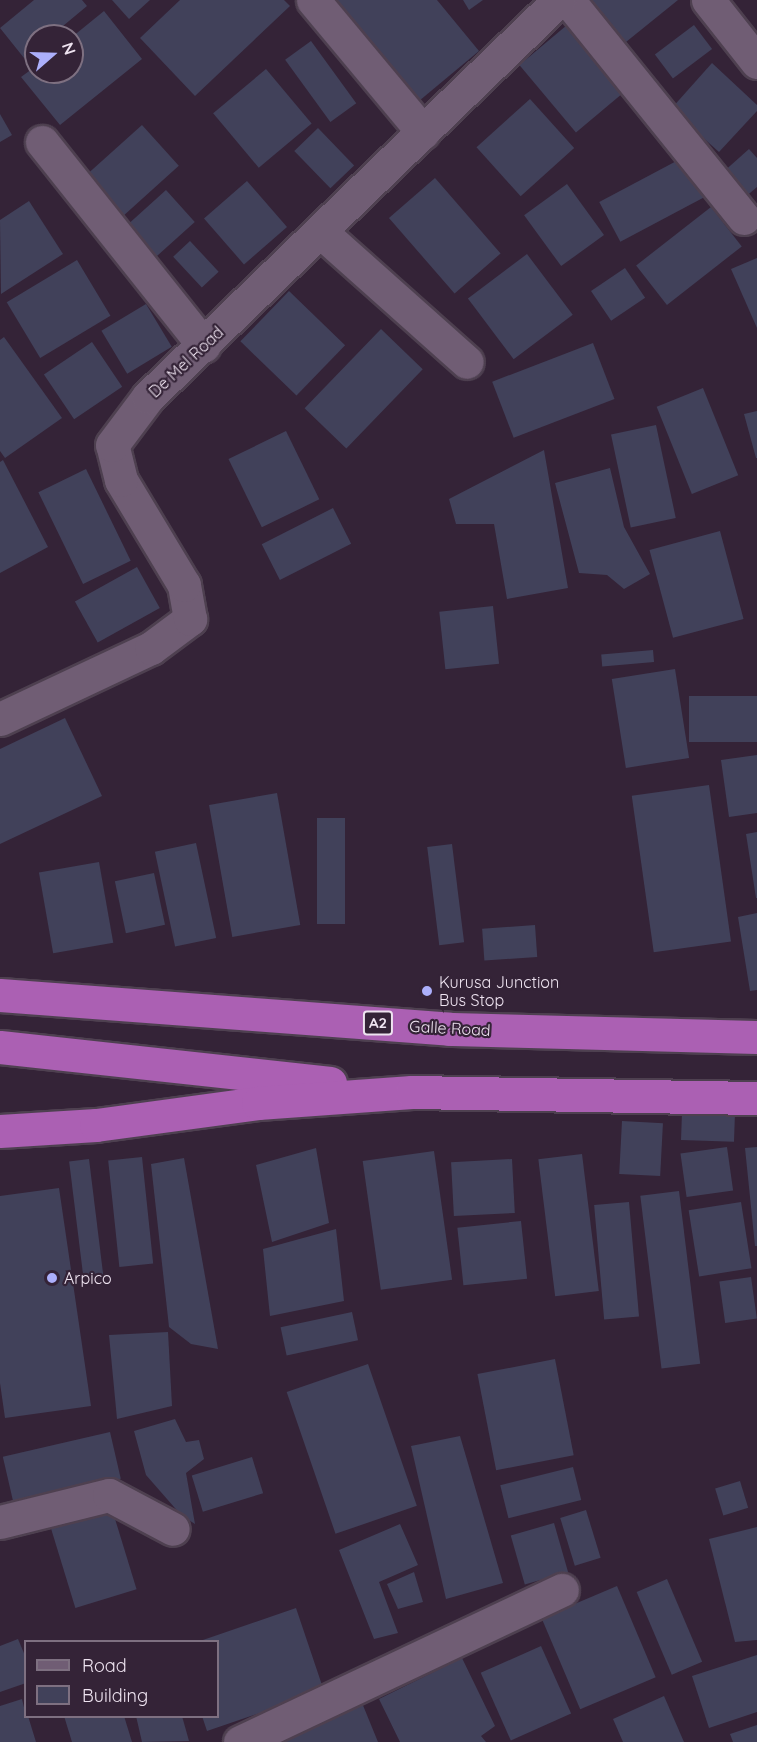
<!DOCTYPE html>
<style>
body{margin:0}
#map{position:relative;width:757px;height:1742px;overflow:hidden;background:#342337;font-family:Quicksand,sans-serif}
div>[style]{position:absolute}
.building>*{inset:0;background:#41415a;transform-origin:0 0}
.roads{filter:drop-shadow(2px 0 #4e4050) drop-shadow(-2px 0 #4e4050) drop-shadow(0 2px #4e4050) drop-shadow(0 -2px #4e4050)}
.minor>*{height:33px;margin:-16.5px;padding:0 16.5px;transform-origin:16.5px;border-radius:16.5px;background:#705d74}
.highway>*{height:33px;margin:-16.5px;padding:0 16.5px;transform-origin:16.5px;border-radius:16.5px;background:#ab60b3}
.dots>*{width:16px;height:16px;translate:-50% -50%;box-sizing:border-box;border:3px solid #342337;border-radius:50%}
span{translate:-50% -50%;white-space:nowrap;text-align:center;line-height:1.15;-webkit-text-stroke:4.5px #342337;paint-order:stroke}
.shield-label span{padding:2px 4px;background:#342337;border:2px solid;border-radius:4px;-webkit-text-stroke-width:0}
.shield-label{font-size:15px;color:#eee3f0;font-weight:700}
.street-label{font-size:16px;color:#eee3f0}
.poi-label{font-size:16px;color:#eee3f0}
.left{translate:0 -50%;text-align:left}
.legend{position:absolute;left:24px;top:1640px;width:195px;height:78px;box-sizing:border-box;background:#342337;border:2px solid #7e7081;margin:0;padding:8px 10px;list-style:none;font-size:18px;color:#eee3f0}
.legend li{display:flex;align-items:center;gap:12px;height:30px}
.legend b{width:30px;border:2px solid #7e7081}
.north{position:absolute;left:24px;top:24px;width:60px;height:60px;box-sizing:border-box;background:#342337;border:2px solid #7e7081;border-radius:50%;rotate:70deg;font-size:16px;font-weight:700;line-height:24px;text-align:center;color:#eee3f0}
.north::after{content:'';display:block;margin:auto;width:21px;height:27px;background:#acaffb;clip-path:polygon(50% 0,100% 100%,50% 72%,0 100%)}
</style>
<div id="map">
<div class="building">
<i style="clip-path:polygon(34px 0,82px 0,87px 6px,51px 36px,36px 36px,36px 48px,24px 58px,0 28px)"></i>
<i style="clip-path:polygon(112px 0,150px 0,129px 19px)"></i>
<i style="clip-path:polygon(180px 0,284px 0,290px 6px,195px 96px,140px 38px)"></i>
<i style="clip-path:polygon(325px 0,437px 0,479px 51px,413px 106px)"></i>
<i style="clip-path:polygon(463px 0,483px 0,469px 10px)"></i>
<i style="clip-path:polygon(591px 0,678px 0,626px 42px)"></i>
<i style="clip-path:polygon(104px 11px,142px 59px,60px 125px,21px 77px,36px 66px,36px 72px,72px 72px,72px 37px)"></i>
<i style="left:573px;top:20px;width:88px;height:70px;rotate:50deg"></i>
<i style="left:694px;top:25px;width:30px;height:49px;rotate:53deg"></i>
<i style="left:311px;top:41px;width:77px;height:32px;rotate:54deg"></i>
<i style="clip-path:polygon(712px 63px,757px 105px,757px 111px,719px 152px,671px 109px)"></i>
<i style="left:266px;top:69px;width:71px;height:69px;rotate:50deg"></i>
<i style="left:530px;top:99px;width:66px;height:72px;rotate:48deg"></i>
<i style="clip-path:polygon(0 114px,12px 135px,0 142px)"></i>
<i style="left:142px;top:125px;width:55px;height:82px;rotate:48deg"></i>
<i style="left:318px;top:128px;width:52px;height:33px;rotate:46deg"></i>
<i style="clip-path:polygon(749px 149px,757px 158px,757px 187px,743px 199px,721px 174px)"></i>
<i style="left:684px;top:157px;width:45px;height:96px;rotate:62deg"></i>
<i style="left:435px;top:178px;width:100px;height:61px;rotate:49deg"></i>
<i style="left:247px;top:181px;width:61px;height:57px;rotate:49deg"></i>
<i style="left:567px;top:184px;width:63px;height:53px;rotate:54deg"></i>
<i style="left:166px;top:190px;width:43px;height:54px;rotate:48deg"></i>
<i style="clip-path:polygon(29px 201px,63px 254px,1px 294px,0 220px)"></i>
<i style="left:711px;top:207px;width:50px;height:95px;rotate:52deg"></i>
<i style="left:190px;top:241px;width:42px;height:23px;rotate:47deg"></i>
<i style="left:527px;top:254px;width:76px;height:74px;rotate:53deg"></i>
<i style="clip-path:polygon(757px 258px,757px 328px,731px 269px)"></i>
<i style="left:77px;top:260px;width:65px;height:82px;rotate:59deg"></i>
<i style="left:625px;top:268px;width:36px;height:41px;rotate:56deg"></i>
<i style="left:289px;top:291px;width:78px;height:70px;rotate:44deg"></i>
<i style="left:146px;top:304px;width:50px;height:52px;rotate:59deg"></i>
<i style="left:381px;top:329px;width:58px;height:110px;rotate:44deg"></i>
<i style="clip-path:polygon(4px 337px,62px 418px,5px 458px,0 451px,0 340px)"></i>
<i style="left:92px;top:342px;width:54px;height:58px;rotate:56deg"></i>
<i style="left:593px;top:343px;width:60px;height:108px;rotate:69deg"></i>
<i style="left:703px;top:388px;width:94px;height:50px;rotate:68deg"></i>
<i style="clip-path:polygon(757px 411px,757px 458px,756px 458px,744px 414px)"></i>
<i style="left:656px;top:425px;width:95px;height:46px;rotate:78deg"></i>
<i style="left:286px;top:431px;width:76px;height:64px;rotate:64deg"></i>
<i style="clip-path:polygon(544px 450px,568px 588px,507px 599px,494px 524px,456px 524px,449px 499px)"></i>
<i style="clip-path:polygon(3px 460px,48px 547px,0 573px,0 462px)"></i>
<i style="clip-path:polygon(610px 468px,624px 527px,650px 574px,624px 589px,607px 575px,579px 573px,555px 483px)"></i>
<i style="left:86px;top:469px;width:102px;height:53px;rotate:64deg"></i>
<i style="left:333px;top:508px;width:40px;height:80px;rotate:63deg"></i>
<i style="left:720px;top:531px;width:91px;height:73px;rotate:75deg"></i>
<i style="left:137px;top:567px;width:47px;height:71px;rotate:61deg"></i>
<i style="left:493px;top:606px;width:58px;height:54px;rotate:84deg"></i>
<i style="left:653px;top:650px;width:12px;height:52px;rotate:85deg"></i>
<i style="left:675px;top:669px;width:90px;height:64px;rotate:81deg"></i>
<i style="left:757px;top:696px;width:46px;height:68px;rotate:90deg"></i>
<i style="clip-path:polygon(65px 718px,102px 796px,0 844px,0 749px)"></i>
<i style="clip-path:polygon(757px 755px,757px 813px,729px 817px,721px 760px)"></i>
<i style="left:709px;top:785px;width:158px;height:78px;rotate:82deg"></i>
<i style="left:277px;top:793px;width:134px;height:69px;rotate:80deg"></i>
<i style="left:317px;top:818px;width:28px;height:106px"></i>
<i style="clip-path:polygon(757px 832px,757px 898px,756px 898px,746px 834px)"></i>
<i style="left:196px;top:843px;width:97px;height:42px;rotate:78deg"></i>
<i style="left:452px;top:844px;width:99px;height:25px;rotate:83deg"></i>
<i style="left:99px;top:862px;width:82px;height:61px;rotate:80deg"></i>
<i style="left:154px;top:873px;width:53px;height:40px;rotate:78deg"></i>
<i style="clip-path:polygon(757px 913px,757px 990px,750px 991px,738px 917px)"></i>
<i style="left:535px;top:925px;width:32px;height:53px;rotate:86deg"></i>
<i style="left:682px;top:1112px;width:53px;height:28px;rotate:2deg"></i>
<i style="left:622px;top:1121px;width:41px;height:53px;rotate:3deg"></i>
<i style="left:727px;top:1147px;width:44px;height:47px;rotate:82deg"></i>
<i style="clip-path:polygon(757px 1147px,757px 1246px,755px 1246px,745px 1148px)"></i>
<i style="clip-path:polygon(316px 1148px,329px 1223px,272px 1242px,256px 1165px)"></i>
<i style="left:434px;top:1151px;width:130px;height:72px;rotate:82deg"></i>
<i style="left:582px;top:1154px;width:138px;height:44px;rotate:83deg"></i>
<i style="left:142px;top:1157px;width:107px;height:34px;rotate:84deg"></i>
<i style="clip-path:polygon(184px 1158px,218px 1349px,191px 1344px,169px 1327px,151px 1164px)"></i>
<i style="left:89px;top:1159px;width:117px;height:20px;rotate:83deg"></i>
<i style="left:512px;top:1159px;width:54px;height:61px;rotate:87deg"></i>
<i style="clip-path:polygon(59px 1188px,91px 1406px,5px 1418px,0 1383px,0 1196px)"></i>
<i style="left:679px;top:1191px;width:174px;height:39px;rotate:83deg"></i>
<i style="left:629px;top:1202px;width:115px;height:35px;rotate:85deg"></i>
<i style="left:741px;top:1202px;width:67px;height:53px;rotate:81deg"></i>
<i style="left:521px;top:1221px;width:58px;height:64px;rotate:84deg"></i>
<i style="clip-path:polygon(336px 1229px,344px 1301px,270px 1316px,263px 1249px)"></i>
<i style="left:751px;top:1277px;width:42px;height:32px;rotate:82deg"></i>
<i style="left:352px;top:1312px;width:29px;height:73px;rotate:78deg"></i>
<i style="clip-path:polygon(168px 1332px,172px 1406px,117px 1419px,109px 1335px)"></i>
<i style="left:555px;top:1359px;width:98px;height:79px;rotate:79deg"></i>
<i style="left:368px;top:1364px;width:150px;height:86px;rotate:71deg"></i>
<i style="clip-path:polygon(175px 1419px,186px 1442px,199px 1440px,204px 1459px,186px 1473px,195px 1524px,181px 1515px,146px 1475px,134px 1431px)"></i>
<i style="left:110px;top:1432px;width:48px;height:110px;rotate:77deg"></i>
<i style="clip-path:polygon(460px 1436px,503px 1583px,446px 1599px,411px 1446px)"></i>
<i style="left:252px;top:1457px;width:38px;height:63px;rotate:73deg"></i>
<i style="left:573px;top:1467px;width:34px;height:75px;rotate:76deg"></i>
<i style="left:740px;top:1481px;width:28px;height:26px;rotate:73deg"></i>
<i style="left:112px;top:1509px;width:84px;height:64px;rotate:73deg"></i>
<i style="left:586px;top:1510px;width:50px;height:27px;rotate:73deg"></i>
<i style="left:554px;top:1523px;width:51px;height:45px;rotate:74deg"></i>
<i style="clip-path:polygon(400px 1524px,418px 1565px,379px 1582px,398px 1633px,374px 1639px,339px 1550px)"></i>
<i style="clip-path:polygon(757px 1527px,757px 1640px,735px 1642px,709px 1539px)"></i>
<i style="clip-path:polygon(414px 1572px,423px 1602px,398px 1609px,387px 1584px)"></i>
<i style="left:667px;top:1579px;width:90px;height:33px;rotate:67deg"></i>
<i style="left:617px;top:1586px;width:99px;height:82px;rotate:67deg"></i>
<i style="clip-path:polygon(296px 1608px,324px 1691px,207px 1731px,202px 1716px,218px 1716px,218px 1642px,200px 1641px)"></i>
<i style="clip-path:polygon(18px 1639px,26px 1658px,26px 1683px,0 1692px,0 1646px)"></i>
<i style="left:541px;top:1646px;width:74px;height:66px;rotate:66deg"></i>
<i style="clip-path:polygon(757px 1655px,757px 1712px,709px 1728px,692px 1676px)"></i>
<i style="clip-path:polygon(462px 1658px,495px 1726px,481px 1736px,486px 1742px,400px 1742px,379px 1699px)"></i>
<i style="clip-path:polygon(664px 1696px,684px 1742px,623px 1742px,613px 1719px)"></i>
<i style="clip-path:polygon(360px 1698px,378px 1742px,282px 1742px,278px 1732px)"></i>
<i style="clip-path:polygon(22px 1699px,26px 1716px,28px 1716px,36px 1742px,0 1742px,0 1706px)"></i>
<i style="clip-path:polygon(64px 1716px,124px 1716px,132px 1742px,72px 1742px)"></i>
<i style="clip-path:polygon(136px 1716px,182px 1716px,189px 1741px,142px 1742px)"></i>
<i style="clip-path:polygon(757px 1725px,757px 1742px,733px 1742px,730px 1734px)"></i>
</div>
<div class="roads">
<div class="minor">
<i style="left:313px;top:0;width:172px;rotate:50.2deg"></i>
<i style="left:568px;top:0;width:280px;rotate:51.1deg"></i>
<i style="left:708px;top:0;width:79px;rotate:51.7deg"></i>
<i style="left:42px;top:142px;width:260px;rotate:51.5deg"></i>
<i style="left:321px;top:232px;width:195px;rotate:41.7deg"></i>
<i style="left:0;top:719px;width:167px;rotate:-25.2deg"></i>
<i style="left:151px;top:648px;width:49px;rotate:-36.6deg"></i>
<i style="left:190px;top:619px;width:35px;rotate:-100deg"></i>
<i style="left:184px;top:585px;width:122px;rotate:-121deg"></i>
<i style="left:121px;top:480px;width:36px;rotate:-104deg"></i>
<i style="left:112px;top:445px;width:60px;rotate:-53.1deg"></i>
<i style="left:148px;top:397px;width:571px;rotate:-44.01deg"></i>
<i style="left:0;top:1522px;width:112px;rotate:-13.9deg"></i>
<i style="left:109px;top:1495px;width:72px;rotate:28deg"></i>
<i style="left:240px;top:1742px;width:356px;rotate:-25.3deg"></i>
</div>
<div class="highway">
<i style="left:0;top:995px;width:451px;rotate:4.3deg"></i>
<i style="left:450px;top:1029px;width:307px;rotate:1.5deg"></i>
<i style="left:0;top:1047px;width:332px;rotate:6.2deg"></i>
<i style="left:0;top:1131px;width:96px;rotate:-3.6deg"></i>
<i style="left:96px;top:1125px;width:163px;rotate:-7.7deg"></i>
<i style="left:258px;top:1103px;width:154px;rotate:-4.1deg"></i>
<i style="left:412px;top:1092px;width:345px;rotate:1deg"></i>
</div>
</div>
<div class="dots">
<i style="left:427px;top:991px;background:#acaffb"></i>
<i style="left:52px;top:1278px;background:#acaffb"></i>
</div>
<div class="shield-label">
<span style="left:378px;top:1023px">A2</span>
</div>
<div class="street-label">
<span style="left:186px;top:362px;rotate:-43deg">De Mel Road</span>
<span style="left:450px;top:1028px;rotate:3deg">Galle Road</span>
</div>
<div class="poi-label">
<span class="left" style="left:439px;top:991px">Kurusa Junction<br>Bus Stop</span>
<span class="left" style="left:64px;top:1278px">Arpico</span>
</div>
<ul class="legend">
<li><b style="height:8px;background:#705d74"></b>Road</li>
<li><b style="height:16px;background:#41415a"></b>Building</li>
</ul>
<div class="north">N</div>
</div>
